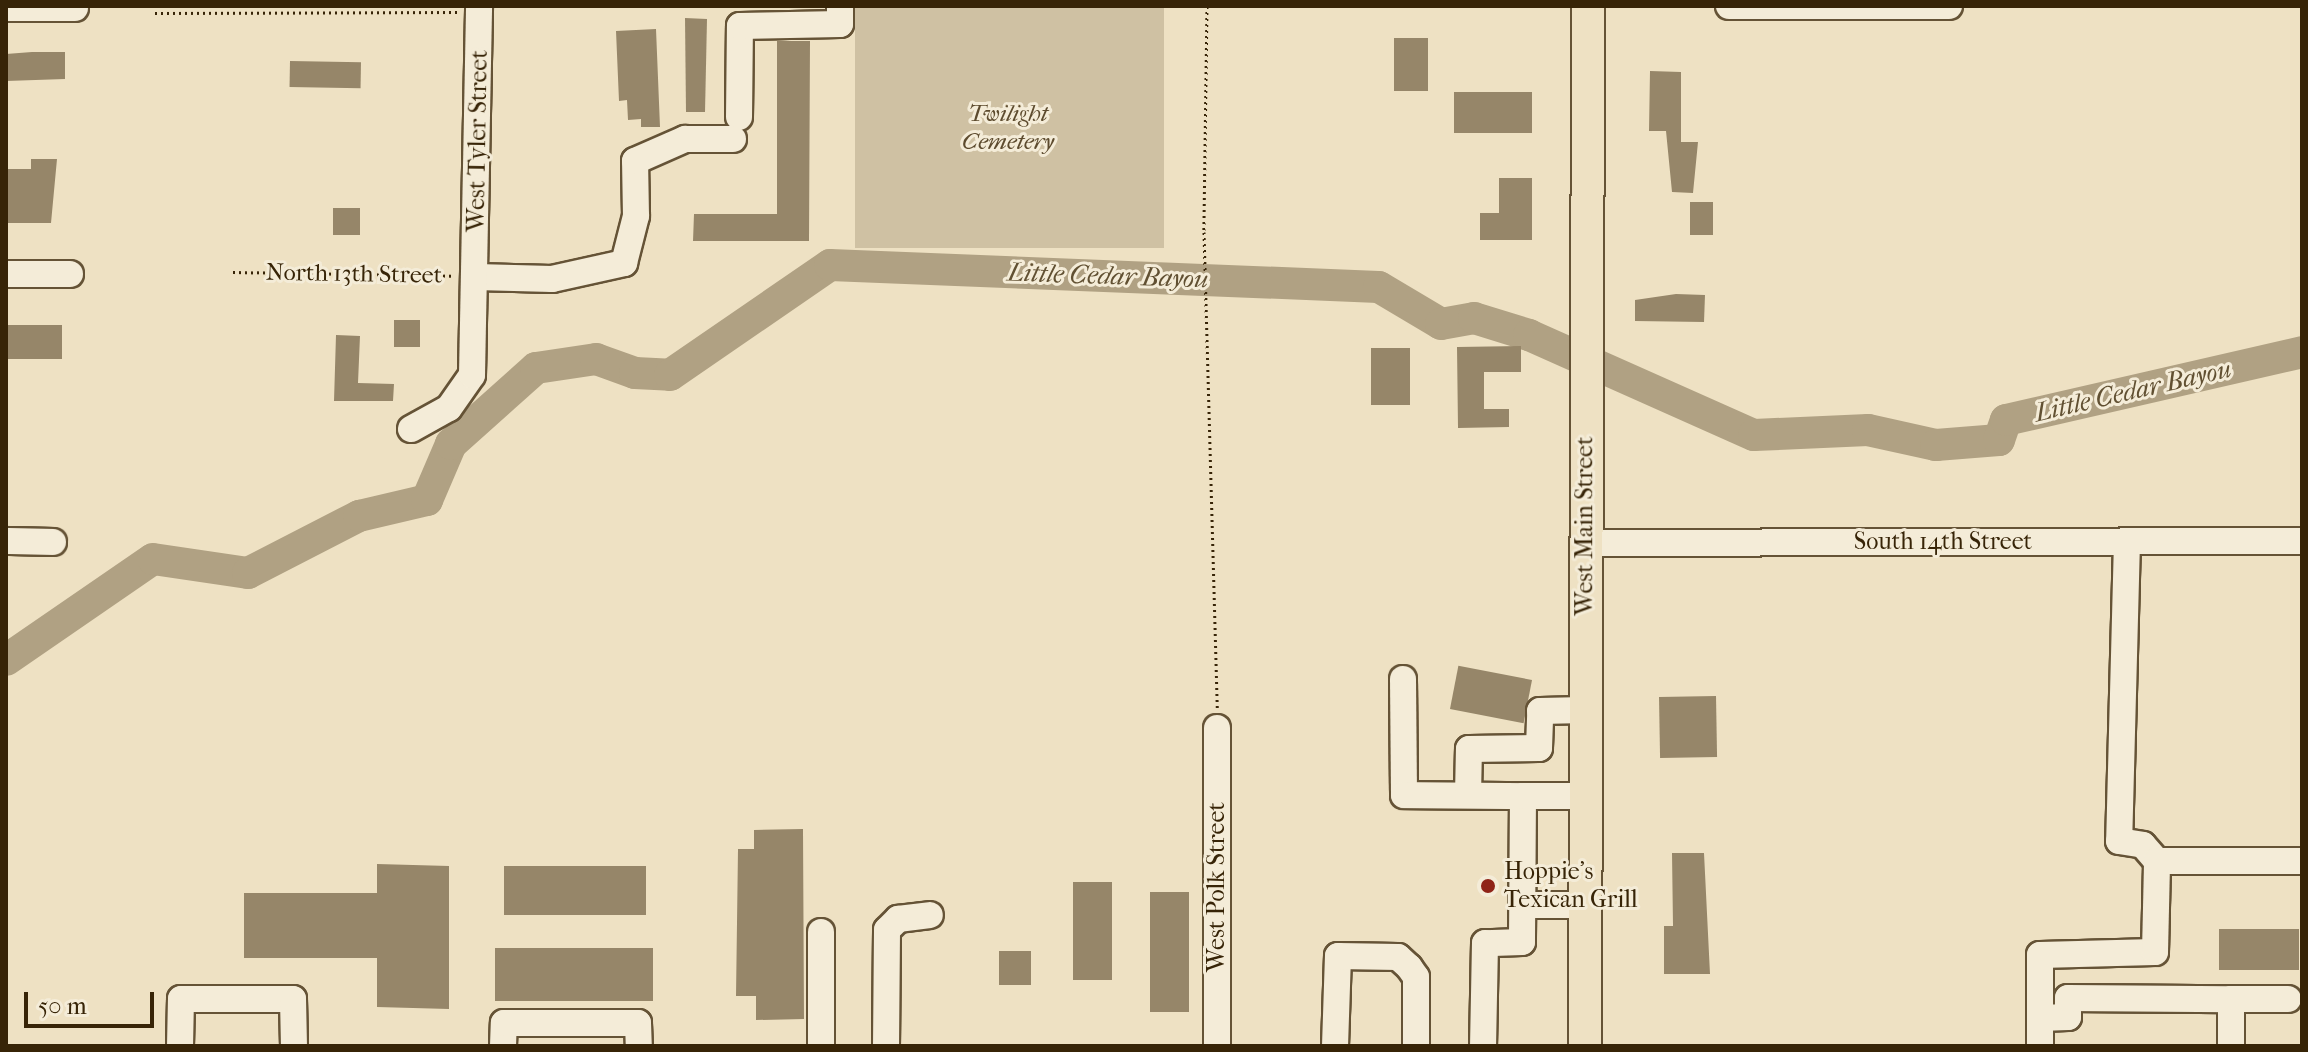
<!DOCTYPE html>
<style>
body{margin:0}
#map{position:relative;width:2308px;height:1052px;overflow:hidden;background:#eee1c3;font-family:"IM FELL French Canon",serif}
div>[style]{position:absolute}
.green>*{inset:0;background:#cfc1a3;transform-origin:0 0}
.river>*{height:32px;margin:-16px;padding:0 16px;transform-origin:16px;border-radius:16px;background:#b0a183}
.building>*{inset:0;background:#968669;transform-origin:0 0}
.path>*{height:3px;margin-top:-1.5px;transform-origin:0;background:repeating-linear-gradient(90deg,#372407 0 2px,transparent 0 6px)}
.roads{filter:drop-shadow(2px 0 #655336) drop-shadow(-2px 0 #655336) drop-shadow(0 2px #655336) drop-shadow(0 -2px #655336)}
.minor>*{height:26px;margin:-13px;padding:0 13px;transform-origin:13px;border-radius:13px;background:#f4ecd8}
.major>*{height:32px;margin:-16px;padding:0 16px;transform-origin:16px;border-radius:16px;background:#eee1c3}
.dots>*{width:22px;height:22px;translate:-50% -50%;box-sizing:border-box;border:4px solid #f4ecd8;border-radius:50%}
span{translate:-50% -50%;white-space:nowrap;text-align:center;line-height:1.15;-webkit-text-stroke:6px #f4ecd8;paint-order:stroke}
.park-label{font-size:24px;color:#5d4b2e;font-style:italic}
.street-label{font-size:24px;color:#372407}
.poi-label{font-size:24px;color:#372407}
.left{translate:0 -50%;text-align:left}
.water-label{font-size:26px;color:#615032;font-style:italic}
.frame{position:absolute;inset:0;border:8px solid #372407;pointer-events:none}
.scale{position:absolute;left:24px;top:992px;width:130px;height:36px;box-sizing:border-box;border:4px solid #372407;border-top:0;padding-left:10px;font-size:24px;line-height:28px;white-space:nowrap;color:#372407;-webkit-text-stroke:6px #f4ecd8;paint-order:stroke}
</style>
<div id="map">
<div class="green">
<i style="left:855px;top:6px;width:309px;height:242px"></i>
</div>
<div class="river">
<i style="left:6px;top:660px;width:178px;rotate:-34.5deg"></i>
<i style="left:153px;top:559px;width:96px;rotate:8.4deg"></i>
<i style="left:248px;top:573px;width:125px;rotate:-27.2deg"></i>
<i style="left:359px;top:516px;width:70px;rotate:-13.2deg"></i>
<i style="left:427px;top:500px;width:61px;rotate:-66.8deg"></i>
<i style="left:451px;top:444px;width:114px;rotate:-41.8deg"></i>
<i style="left:536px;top:368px;width:61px;rotate:-8.5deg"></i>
<i style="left:596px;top:359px;width:41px;rotate:19.7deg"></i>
<i style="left:635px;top:373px;width:35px;rotate:3deg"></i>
<i style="left:670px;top:375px;width:194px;rotate:-34.5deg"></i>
<i style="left:830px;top:265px;width:549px;rotate:2.29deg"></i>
<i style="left:1379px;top:287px;width:72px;rotate:30.8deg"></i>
<i style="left:1441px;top:324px;width:34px;rotate:-10deg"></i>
<i style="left:1474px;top:318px;width:58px;rotate:17.2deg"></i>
<i style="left:1529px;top:335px;width:246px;rotate:24deg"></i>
<i style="left:1754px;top:435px;width:114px;rotate:-2.5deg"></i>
<i style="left:1868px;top:430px;width:70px;rotate:12.4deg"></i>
<i style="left:1936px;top:445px;width:63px;rotate:-4.5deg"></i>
<i style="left:1999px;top:440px;width:21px;rotate:-71deg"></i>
<i style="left:2006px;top:420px;width:304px;rotate:-12.9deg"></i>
</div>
<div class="building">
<i style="clip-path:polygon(685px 18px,707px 19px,705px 112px,686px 112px)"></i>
<i style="clip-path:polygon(656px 29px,660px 127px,641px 127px,641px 119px,628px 120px,627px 100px,619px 101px,616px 31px)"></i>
<i style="left:1428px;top:38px;width:53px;height:34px;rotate:90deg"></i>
<i style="clip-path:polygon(777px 41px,810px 41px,809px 241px,693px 241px,694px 214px,777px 214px)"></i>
<i style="clip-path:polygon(32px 52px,65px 52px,65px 79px,6px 81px,6px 54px)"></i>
<i style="left:290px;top:61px;width:71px;height:26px;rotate:1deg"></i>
<i style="clip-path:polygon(1650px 71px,1681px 72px,1681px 142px,1698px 142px,1693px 193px,1672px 192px,1666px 131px,1649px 131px)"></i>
<i style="left:1454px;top:92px;width:78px;height:41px"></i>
<i style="clip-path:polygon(31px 159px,57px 159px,51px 223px,6px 223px,6px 169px,31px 169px)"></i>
<i style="clip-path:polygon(1499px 178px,1532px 178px,1532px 240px,1480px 240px,1480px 213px,1499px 213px)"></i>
<i style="left:1690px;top:202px;width:23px;height:33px"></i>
<i style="left:333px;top:208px;width:27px;height:27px"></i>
<i style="clip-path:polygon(1676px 294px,1705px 295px,1704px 322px,1635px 321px,1635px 300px)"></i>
<i style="left:420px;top:320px;width:27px;height:26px;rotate:90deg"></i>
<i style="left:6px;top:325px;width:56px;height:34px"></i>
<i style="clip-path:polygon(336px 335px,360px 336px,358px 383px,394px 384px,393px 401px,334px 401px)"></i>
<i style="clip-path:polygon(1521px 346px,1521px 372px,1484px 372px,1484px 409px,1509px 409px,1509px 427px,1458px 428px,1457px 347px)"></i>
<i style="left:1371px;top:348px;width:39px;height:57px"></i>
<i style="left:1532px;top:680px;width:44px;height:75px;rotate:101deg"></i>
<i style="left:1716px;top:696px;width:61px;height:57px;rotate:89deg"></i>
<i style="clip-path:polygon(803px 829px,804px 1019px,756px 1020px,756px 996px,736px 996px,738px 849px,754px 849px,754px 830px)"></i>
<i style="clip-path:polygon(1672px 853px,1704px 853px,1710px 974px,1664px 974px,1664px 926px,1673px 926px)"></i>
<i style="clip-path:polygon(377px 864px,449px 866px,449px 1009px,377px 1007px,377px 958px,244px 958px,244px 893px,377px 893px)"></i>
<i style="left:504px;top:866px;width:142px;height:49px"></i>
<i style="left:1073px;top:882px;width:39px;height:98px"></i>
<i style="left:1150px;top:892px;width:39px;height:120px"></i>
<i style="left:2219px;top:929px;width:80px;height:41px"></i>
<i style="left:495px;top:948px;width:158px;height:53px"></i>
<i style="left:999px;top:951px;width:32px;height:34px"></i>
</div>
<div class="path">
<i style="left:1207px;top:6px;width:226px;rotate:90.8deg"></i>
<i style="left:1204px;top:232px;width:477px;rotate:88.4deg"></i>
<i style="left:155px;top:13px;width:304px;rotate:-0.2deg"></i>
<i style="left:233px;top:272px;width:220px;rotate:1deg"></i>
</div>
<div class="roads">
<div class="minor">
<i style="left:1729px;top:6px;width:220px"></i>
<i style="left:6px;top:8px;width:69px"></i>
<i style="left:739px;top:117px;width:91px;rotate:-89.4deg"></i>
<i style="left:740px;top:26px;width:100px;rotate:-1.1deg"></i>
<i style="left:840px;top:24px;width:18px;rotate:-90deg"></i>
<i style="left:6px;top:274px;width:64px"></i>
<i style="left:476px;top:277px;width:76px;rotate:1.5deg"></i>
<i style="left:552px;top:279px;width:74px;rotate:-12.5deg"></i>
<i style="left:624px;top:263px;width:49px;rotate:-75.7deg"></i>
<i style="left:636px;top:216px;width:55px;rotate:-91deg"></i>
<i style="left:635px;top:161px;width:55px;rotate:-23.7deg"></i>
<i style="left:685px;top:139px;width:48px"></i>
<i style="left:411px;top:429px;width:43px;rotate:-28.9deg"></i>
<i style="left:449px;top:408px;width:40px;rotate:-55.1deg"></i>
<i style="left:472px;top:375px;width:369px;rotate:-88.9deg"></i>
<i style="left:6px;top:541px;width:47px;rotate:1.2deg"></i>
<i style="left:2127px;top:541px;width:300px;rotate:91.5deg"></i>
<i style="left:2119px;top:841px;width:24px;rotate:9deg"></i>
<i style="left:2143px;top:845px;width:21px;rotate:49deg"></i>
<i style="left:1584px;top:543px;width:718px;rotate:-0.16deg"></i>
<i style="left:1403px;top:679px;width:116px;rotate:89.5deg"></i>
<i style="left:1404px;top:795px;width:119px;rotate:0.5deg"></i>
<i style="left:1523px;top:796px;width:146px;rotate:90.4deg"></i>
<i style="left:1522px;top:942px;width:37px;rotate:178deg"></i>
<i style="left:1485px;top:943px;width:103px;rotate:91.1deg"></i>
<i style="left:1468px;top:795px;width:46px;rotate:-88.8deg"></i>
<i style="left:1469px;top:749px;width:70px;rotate:-0.8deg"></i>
<i style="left:1539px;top:748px;width:37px;rotate:-88deg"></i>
<i style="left:1540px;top:711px;width:45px;rotate:-1.3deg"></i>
<i style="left:1523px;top:796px;width:63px"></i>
<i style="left:1522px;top:905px;width:63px"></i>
<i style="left:821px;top:932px;width:114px;rotate:90deg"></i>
<i style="left:2231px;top:999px;width:57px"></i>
<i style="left:2040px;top:1018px;width:28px;rotate:-2deg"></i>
<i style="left:2068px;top:1017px;width:19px;rotate:-90deg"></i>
<i style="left:2068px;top:998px;width:163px;rotate:0.4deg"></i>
<i style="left:2231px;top:999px;width:47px;rotate:90deg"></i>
<i style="left:180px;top:1046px;width:47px;rotate:-88.8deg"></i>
<i style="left:181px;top:999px;width:112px"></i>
<i style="left:293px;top:999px;width:47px;rotate:88.8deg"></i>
<i style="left:503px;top:1046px;width:23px;rotate:-88deg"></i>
<i style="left:504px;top:1023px;width:134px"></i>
<i style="left:638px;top:1023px;width:23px;rotate:88deg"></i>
<i style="left:886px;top:1046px;width:116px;rotate:-89.5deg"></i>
<i style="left:887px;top:930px;width:16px;rotate:-45deg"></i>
<i style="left:898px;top:919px;width:32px;rotate:-7deg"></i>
<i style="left:1217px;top:1046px;width:318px;rotate:-90deg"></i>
<i style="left:1335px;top:1046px;width:90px;rotate:-88.1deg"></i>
<i style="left:1338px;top:956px;width:60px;rotate:1deg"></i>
<i style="left:1398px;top:957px;width:15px;rotate:42deg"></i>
<i style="left:1409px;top:967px;width:12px;rotate:55deg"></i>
<i style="left:1416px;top:977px;width:69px;rotate:90deg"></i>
<i style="left:2040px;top:1046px;width:91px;rotate:-90deg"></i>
<i style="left:2040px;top:955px;width:115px;rotate:-1.5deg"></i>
<i style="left:2155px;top:952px;width:91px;rotate:-88.7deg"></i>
<i style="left:2157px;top:861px;width:145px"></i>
</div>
<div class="major">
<i style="left:1585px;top:1046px;width:1040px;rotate:-89.83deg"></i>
</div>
</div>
<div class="dots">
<i style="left:1488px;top:886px;background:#8f2418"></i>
</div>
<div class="park-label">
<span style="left:1008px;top:128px">Twilight<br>Cemetery</span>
</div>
<div class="street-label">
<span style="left:478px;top:141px;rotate:-89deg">West Tyler Street</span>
<span style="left:354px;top:274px;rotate:1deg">North 13th Street</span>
<span style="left:1585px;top:526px;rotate:-90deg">West Main Street</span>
<span style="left:1943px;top:542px">South 14th Street</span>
<span style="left:1217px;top:887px;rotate:-90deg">West Polk Street</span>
</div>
<div class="poi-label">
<span class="left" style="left:1504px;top:886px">Hoppie's<br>Texican Grill</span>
</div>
<div class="water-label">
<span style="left:1108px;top:276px;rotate:2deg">Little Cedar Bayou</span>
<span style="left:2133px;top:391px;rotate:-13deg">Little Cedar Bayou</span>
</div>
<div class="frame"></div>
<div class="scale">50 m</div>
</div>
